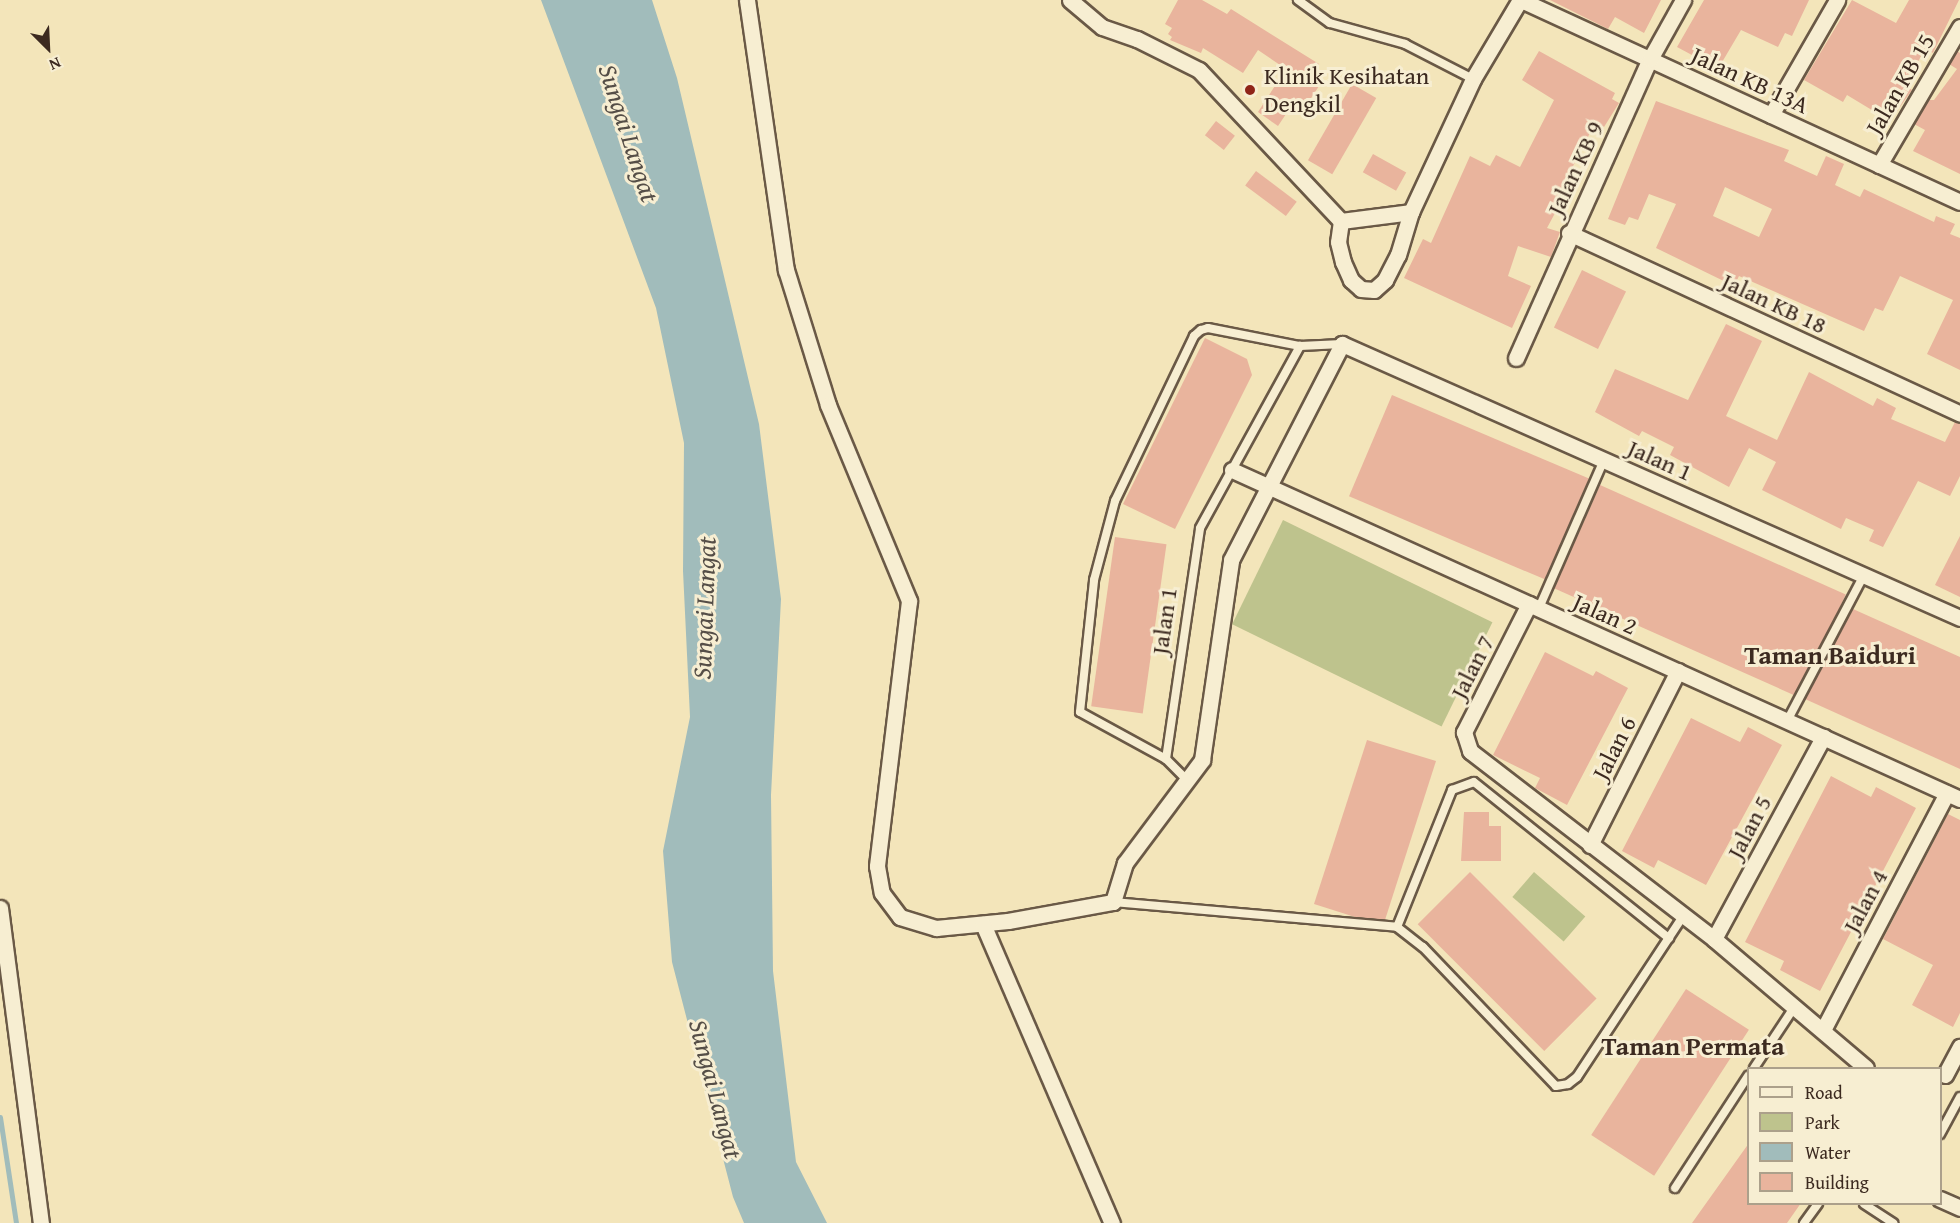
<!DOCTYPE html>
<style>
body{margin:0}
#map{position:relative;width:1960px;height:1223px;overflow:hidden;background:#f3e5ba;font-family:"Gentium Book Plus",serif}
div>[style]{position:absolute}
.green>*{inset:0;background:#bec38d;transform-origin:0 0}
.water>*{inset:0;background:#a1bcbb}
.stream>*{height:5px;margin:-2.5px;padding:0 2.5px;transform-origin:2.5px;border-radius:2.5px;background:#a1bcbb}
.building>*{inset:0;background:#e9b49d;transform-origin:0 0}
.roads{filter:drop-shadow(2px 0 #6a5946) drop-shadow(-2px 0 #6a5946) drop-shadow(0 2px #6a5946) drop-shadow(0 -2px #6a5946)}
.lane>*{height:8px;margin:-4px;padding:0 4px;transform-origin:4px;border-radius:4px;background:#f7eed2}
.street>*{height:15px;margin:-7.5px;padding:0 7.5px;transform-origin:7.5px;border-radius:7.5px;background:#f7eed2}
.dots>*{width:16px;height:16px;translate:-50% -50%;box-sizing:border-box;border:3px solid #f7eed2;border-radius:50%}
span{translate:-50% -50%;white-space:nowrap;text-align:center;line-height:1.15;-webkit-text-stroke:6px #f7eed2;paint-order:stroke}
.poi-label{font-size:24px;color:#3c2a20}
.left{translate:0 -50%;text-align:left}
.street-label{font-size:24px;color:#3c2a20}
.water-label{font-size:26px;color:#554e47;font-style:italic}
.neighbourhood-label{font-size:26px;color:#3c2a20;font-weight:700}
.legend{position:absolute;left:1747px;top:1067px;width:195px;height:138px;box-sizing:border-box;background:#f7eed2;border:2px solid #aca08b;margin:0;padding:8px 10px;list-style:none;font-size:18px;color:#3c2a20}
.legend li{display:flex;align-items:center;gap:12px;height:30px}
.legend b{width:30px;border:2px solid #aca08b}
.north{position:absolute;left:18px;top:18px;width:60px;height:60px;-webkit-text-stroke:4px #f7eed2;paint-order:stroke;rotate:156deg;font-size:16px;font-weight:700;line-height:24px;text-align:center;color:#3c2a20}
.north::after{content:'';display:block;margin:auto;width:21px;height:27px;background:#3c2a20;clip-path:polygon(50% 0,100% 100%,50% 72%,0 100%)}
</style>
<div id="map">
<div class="green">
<i style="left:1283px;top:520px;width:233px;height:116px;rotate:26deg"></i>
<i style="left:1534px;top:872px;width:68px;height:33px;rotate:41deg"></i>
</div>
<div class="water">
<i style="clip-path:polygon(541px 0,652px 0,677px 78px,759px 424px,781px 599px,771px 795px,773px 971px,796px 1162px,827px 1223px,744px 1223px,733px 1197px,672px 962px,663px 851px,690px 717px,683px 571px,684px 443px,656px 308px)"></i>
</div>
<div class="stream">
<i style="left:0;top:1117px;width:107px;rotate:81.4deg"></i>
</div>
<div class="building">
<i style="clip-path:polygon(1178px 0,1202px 0,1227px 14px,1231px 9px,1319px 64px,1309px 79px,1319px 86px,1300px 115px,1290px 108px,1278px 126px,1258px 112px,1286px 69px,1258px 50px,1243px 73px,1203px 48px,1201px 53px,1170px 40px,1172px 37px,1168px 34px,1172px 28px,1165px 24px)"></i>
<i style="clip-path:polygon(1550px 0,1661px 0,1644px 33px,1615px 17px,1608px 29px)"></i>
<i style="clip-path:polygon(1704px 0,1809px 0,1792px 36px,1785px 33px,1778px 47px,1741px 30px,1718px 69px,1677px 47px)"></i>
<i style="clip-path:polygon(1852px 0,1896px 23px,1909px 0,1959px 0,1933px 53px,1925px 48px,1906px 86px,1912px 90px,1890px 121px,1847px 95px,1843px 102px,1804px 80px)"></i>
<i style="clip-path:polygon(1539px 51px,1615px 93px,1612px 99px,1619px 103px,1604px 127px,1596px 121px,1564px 184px,1569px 187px,1547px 228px,1560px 232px,1551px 257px,1518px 246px,1508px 276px,1531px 286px,1512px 328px,1404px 278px,1423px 239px,1431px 243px,1470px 156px,1490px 166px,1496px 155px,1520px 167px,1554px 100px,1522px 80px)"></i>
<i style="clip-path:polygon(1957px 51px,1960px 53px,1960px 174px,1913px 151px,1925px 130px,1914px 124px,1929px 100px,1934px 100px,1957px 69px,1949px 64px)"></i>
<i style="left:1352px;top:84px;width:28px;height:88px;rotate:30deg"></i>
<i style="clip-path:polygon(evenodd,1656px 101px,1789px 150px,1784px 161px,1817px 176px,1826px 156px,1844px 164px,1835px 185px,1860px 197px,1864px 189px,1934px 222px,1936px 216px,1955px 224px,1950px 234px,1960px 238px,1960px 370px,1927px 354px,1953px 300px,1900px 276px,1883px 311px,1875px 308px,1864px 331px,1739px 276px,1734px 286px,1656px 248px,1676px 204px,1649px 194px,1638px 220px,1629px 217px,1625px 225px,1608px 219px,1656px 101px,1725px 187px,1772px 209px,1759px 237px,1713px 216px,1725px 187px)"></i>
<i style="left:1216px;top:121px;width:24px;height:18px;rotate:38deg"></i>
<i style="left:1373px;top:154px;width:38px;height:21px;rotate:29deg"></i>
<i style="left:1256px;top:171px;width:51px;height:18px;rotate:37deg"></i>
<i style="left:1582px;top:270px;width:49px;height:64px;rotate:26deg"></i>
<i style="clip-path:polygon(1726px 324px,1762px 341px,1726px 416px,1777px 440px,1809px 372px,1873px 406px,1877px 398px,1896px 408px,1891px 419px,1945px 442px,1955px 422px,1960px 424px,1960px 476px,1950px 496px,1918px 481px,1883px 547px,1869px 541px,1874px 530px,1846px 518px,1841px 529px,1762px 490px,1776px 462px,1749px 448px,1729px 487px,1670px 455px,1674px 447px,1642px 431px,1639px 436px,1595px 412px,1615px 369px,1688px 400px)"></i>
<i style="clip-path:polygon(1205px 338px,1247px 359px,1252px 375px,1175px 529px,1123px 504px)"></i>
<i style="left:1392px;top:395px;width:214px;height:110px;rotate:23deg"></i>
<i style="left:1600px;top:485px;width:269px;height:113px;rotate:24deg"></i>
<i style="clip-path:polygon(1960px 536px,1960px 597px,1935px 585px)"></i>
<i style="left:1115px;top:537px;width:52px;height:171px;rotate:8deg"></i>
<i style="clip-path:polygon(1853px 609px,1960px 657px,1960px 769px,1805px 699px)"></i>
<i style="clip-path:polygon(1545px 652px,1593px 676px,1596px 671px,1628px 688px,1567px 805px,1535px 788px,1540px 778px,1493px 755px)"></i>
<i style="clip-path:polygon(1691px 718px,1740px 742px,1748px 727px,1782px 745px,1706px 885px,1658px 860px,1654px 868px,1622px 851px)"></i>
<i style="clip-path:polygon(1367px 740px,1436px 761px,1385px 920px,1355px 917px,1314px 904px)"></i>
<i style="clip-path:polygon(1831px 776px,1871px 797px,1876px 787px,1916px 808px,1820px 991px,1780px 970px,1784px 961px,1745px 942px)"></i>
<i style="clip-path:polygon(1464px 812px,1489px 812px,1489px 826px,1501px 826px,1501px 861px,1461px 861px)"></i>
<i style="clip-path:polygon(1948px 814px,1960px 820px,1960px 1013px,1953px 1027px,1912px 1005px,1933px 965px,1883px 939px)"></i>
<i style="left:1470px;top:872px;width:179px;height:74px;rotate:45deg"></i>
<i style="left:1686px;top:989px;width:75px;height:174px;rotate:33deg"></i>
<i style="clip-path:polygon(1749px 1143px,1749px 1203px,1801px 1203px,1787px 1223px,1692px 1223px)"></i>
</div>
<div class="roads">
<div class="lane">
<i style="left:1298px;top:0;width:39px;rotate:36deg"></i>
<i style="left:1330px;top:23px;width:78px;rotate:15.6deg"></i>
<i style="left:1405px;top:44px;width:76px;rotate:27.2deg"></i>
<i style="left:1539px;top:608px;width:162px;rotate:-66.3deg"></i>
<i style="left:1787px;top:721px;width:165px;rotate:-62.2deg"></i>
<i style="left:1166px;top:759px;width:98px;rotate:-151.3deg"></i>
<i style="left:1080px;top:712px;width:133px;rotate:-83.9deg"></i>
<i style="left:1094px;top:580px;width:82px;rotate:-75.1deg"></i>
<i style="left:1115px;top:501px;width:183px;rotate:-64.4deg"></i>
<i style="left:1194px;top:336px;width:9px;rotate:-41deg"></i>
<i style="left:1201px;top:330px;width:7px;rotate:-16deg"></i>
<i style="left:1208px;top:328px;width:94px;rotate:11.1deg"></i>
<i style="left:1187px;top:780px;width:30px;rotate:-135deg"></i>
<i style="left:1166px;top:759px;width:233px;rotate:-81.6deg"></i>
<i style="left:1200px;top:528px;width:208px;rotate:-61.2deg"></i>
<i style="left:1300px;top:346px;width:42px;rotate:-2.7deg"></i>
<i style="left:1113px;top:902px;width:285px;rotate:5deg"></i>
<i style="left:1397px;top:927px;width:33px;rotate:38deg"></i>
<i style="left:1423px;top:947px;width:192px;rotate:46.3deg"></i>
<i style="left:1556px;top:1086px;width:12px;rotate:-9deg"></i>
<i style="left:1568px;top:1084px;width:11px;rotate:-38deg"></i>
<i style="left:1577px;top:1077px;width:193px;rotate:-56.6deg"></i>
<i style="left:1397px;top:927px;width:148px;rotate:-68.1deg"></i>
<i style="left:1452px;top:790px;width:23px;rotate:-20deg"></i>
<i style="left:1474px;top:782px;width:250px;rotate:38.7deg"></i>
<i style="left:1754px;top:1068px;width:74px;rotate:-56.5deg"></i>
<i style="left:1940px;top:1134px;width:42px;rotate:-61.6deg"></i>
<i style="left:1675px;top:1188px;width:134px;rotate:-56.9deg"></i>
<i style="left:1864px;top:1204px;width:35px;rotate:33deg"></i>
<i style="left:1804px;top:1223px;width:24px;rotate:-54deg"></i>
</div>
<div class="street">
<i style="left:747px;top:0;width:273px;rotate:81.8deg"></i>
<i style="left:786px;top:270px;width:141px;rotate:72.7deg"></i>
<i style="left:828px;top:405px;width:212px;rotate:67.5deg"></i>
<i style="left:909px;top:601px;width:267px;rotate:96.9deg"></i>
<i style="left:877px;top:866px;width:27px;rotate:80deg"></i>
<i style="left:882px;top:893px;width:30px;rotate:53deg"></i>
<i style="left:900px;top:917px;width:38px;rotate:17deg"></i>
<i style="left:936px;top:928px;width:72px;rotate:-5.6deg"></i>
<i style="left:1008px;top:921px;width:107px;rotate:-10.3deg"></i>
<i style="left:1113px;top:902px;width:41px;rotate:-72.9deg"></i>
<i style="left:1125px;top:863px;width:129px;rotate:-53.2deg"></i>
<i style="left:1202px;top:760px;width:202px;rotate:-81.7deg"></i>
<i style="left:1231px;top:560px;width:243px;rotate:-62.8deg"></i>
<i style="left:1342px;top:344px;width:676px;rotate:23.91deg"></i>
<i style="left:1070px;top:0;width:42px;rotate:40.2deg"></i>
<i style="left:1102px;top:27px;width:37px;rotate:19deg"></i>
<i style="left:1137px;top:39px;width:69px;rotate:26.6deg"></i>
<i style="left:1199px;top:70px;width:207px;rotate:46.8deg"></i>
<i style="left:1341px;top:221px;width:71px;rotate:-7.3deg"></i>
<i style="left:1521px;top:0;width:483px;rotate:24.7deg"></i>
<i style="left:1771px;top:115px;width:133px;rotate:-60.1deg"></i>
<i style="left:1879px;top:165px;width:160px;rotate:-59.6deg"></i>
<i style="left:1341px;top:221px;width:21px;rotate:98deg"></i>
<i style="left:1338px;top:242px;width:21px;rotate:76deg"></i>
<i style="left:1343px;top:262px;width:20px;rotate:66deg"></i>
<i style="left:1351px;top:280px;width:13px;rotate:42deg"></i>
<i style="left:1361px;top:289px;width:13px;rotate:4deg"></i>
<i style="left:1374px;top:290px;width:15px;rotate:-42deg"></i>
<i style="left:1385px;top:280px;width:28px;rotate:-63deg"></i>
<i style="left:1398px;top:255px;width:45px;rotate:-73.2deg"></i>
<i style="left:1411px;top:212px;width:147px;rotate:-65deg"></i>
<i style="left:1473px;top:79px;width:92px;rotate:-59.3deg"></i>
<i style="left:1569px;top:233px;width:431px;rotate:24.8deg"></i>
<i style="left:1516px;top:358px;width:328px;rotate:-65.9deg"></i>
<i style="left:1650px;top:59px;width:68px;rotate:-60.8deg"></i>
<i style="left:1232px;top:470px;width:799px;rotate:24.32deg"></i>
<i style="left:1529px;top:604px;width:144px;rotate:116.9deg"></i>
<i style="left:1464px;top:732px;width:20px;rotate:72deg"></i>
<i style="left:1470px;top:751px;width:308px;rotate:37.6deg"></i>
<i style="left:1714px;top:939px;width:199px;rotate:40.3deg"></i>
<i style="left:1590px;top:845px;width:195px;rotate:-63.2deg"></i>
<i style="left:0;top:908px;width:318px;rotate:82.6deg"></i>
<i style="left:983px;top:924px;width:326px;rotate:66.7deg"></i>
<i style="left:1714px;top:939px;width:230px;rotate:-61.6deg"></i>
<i style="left:1823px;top:1030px;width:267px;rotate:-62.4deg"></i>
<i style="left:1945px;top:1075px;width:32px;rotate:-62deg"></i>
<i style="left:1940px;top:1199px;width:22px;rotate:24deg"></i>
</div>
</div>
<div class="dots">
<i style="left:1250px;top:90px;background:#8f2418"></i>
</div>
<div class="poi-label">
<span class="left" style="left:1264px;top:90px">Klinik Kesihatan<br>Dengkil</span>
</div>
<div class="street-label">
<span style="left:1750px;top:80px;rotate:25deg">Jalan KB 13A</span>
<span style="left:1900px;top:84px;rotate:-60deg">Jalan KB 15</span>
<span style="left:1575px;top:168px;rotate:-65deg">Jalan KB 9</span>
<span style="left:1774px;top:303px;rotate:25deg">Jalan KB 18</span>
<span style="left:1660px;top:460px;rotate:24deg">Jalan 1</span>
<span style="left:1605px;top:614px;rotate:24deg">Jalan 2</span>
<span style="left:1164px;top:621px;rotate:-82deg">Jalan 1</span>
<span style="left:1472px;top:667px;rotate:-63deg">Jalan 7</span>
<span style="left:1614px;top:748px;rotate:-63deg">Jalan 6</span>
<span style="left:1749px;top:827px;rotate:-62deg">Jalan 5</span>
<span style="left:1865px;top:901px;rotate:-62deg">Jalan 4</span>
</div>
<div class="water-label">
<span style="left:629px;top:133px;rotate:72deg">Sungai Langat</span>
<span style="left:704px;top:608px;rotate:-88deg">Sungai Langat</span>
<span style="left:716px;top:1089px;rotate:75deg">Sungai Langat</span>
</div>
<div class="neighbourhood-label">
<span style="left:1830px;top:655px">Taman Baiduri</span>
<span style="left:1693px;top:1046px">Taman Permata</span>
</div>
<ul class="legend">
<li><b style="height:8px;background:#f7eed2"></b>Road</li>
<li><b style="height:16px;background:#bec38d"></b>Park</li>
<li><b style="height:16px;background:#a1bcbb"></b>Water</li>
<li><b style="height:16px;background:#e9b49d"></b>Building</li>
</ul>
<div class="north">N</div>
</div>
